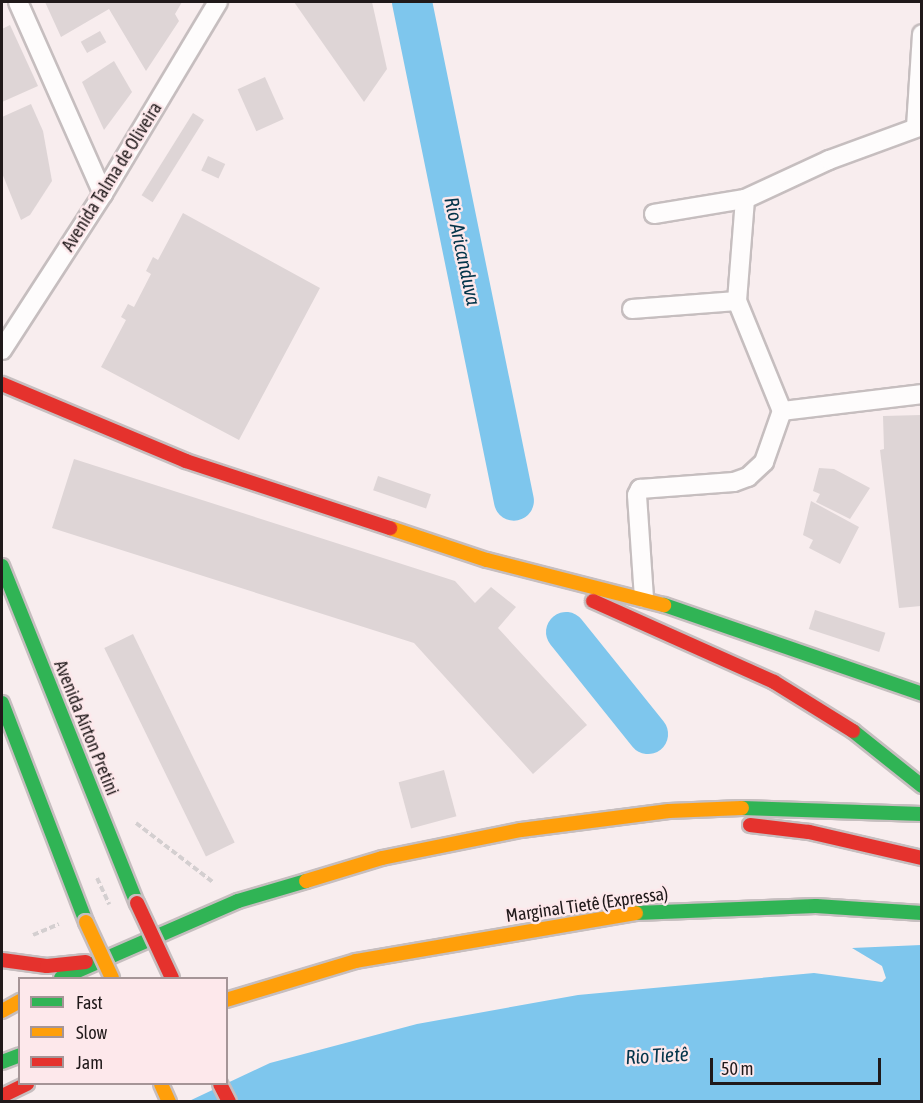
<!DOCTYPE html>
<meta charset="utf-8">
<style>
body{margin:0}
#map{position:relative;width:923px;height:1103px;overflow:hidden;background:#f8edee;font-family:"Asap Condensed",sans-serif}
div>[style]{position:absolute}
.water>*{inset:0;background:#7ec6ed}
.river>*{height:40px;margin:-20px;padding:0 20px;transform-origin:20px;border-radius:20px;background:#7ec6ed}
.building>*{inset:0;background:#ded5d6;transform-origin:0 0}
.path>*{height:4px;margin-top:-2px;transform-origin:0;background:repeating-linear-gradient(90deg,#d4cfd0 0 6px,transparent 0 9px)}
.roads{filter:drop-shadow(2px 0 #c6bebf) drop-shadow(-2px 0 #c6bebf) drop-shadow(0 2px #c6bebf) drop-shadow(0 -2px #c6bebf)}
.street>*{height:18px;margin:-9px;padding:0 9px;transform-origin:9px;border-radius:9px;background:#fefcfc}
.fast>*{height:14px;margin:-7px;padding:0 7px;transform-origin:7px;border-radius:7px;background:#30b455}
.slow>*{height:14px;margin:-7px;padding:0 7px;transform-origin:7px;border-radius:7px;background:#ff9f0a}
.jam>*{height:14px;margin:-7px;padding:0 7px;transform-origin:7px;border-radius:7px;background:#e5322d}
.path-bridge>*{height:4px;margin-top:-2px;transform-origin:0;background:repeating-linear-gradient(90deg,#d4cfd0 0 6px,transparent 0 9px)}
.bridges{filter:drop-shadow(2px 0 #c6bebf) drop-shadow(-2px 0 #c6bebf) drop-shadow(0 2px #c6bebf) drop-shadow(0 -2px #c6bebf)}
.slow-bridge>*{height:14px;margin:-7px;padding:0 7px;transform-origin:7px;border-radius:7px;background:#ff9f0a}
.jam-bridge>*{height:14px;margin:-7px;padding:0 7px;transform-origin:7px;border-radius:7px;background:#e5322d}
span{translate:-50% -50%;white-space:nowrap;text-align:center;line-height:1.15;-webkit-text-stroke:5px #fde8eb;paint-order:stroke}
.street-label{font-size:18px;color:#20191a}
.water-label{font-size:20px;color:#03344a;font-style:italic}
.frame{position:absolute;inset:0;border:3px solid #20191a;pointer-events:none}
.legend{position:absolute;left:18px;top:977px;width:210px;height:108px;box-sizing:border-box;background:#fde8eb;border:2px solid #a59597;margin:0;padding:8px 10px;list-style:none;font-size:18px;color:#20191a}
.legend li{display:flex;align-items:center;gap:12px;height:30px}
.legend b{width:30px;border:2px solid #a59597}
.scale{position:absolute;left:710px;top:1058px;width:171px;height:27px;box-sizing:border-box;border:3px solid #20191a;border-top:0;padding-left:8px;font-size:18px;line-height:21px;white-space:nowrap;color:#20191a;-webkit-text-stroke:4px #fde8eb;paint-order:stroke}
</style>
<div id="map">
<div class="water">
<i style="clip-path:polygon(921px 945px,921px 1101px,187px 1102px,270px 1063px,417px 1024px,578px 995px,814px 973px,882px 982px,886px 978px,882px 966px,852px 948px)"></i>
</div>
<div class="river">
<i style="left:412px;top:2px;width:509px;rotate:78.45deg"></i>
<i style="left:566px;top:632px;width:131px;rotate:51.2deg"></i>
</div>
<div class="building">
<i style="clip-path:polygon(45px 2px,182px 2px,175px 14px,179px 21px,146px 71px,109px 9px,61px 37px)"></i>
<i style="clip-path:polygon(294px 2px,372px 2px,387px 69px,364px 102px)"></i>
<i style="clip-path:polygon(10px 25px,38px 86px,2px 102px,2px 29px)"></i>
<i style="left:100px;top:31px;width:13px;height:22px;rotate:61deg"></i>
<i style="clip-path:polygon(114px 61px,132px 92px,104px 130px,82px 82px)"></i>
<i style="left:265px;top:77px;width:46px;height:30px;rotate:66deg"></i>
<i style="clip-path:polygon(31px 104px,43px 131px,52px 181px,30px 215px,21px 220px,2px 173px,2px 117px)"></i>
<i style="left:193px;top:113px;width:13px;height:97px;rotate:32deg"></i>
<i style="left:208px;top:156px;width:19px;height:16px;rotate:25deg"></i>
<i style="clip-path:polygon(183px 213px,320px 288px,239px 440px,101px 367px,126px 320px,121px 317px,128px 304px,134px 307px,151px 274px,146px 271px,153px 257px,158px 260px)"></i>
<i style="clip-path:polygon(921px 415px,921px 606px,899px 608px,880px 450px,884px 449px,883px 416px)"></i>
<i style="clip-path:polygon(74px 459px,455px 581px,475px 603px,491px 587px,516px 607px,498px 628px,587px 725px,533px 774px,414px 643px,52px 528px)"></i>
<i style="clip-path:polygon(819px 468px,834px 469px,870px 488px,850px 519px,816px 502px,820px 494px,813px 491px)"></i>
<i style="left:378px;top:476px;width:56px;height:15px;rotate:19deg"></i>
<i style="clip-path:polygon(811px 501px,859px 527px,840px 564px,809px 548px,813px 540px,803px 535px)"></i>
<i style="left:815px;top:610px;width:74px;height:20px;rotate:18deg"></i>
<i style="left:133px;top:634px;width:232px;height:32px;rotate:64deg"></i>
<i style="left:444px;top:770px;width:48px;height:47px;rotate:75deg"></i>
</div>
<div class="path">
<i style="left:136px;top:823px;width:97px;rotate:37.5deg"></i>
<i style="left:33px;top:935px;width:28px;rotate:-23deg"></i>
</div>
<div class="roads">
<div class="street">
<i style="left:18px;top:2px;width:210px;rotate:66.1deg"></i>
<i style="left:916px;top:127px;width:93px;rotate:-86.3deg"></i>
<i style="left:654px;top:214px;width:92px;rotate:-9.4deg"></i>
<i style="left:632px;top:309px;width:105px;rotate:-4.4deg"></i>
<i style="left:2px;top:350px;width:186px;rotate:-57.1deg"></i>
<i style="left:103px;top:194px;width:224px;rotate:-59.1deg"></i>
<i style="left:782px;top:411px;width:141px;rotate:-6.9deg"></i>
<i style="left:644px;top:598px;width:103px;rotate:-93.9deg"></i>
<i style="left:637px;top:495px;width:7px;rotate:-63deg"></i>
<i style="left:640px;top:489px;width:94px;rotate:-4.3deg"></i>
<i style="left:734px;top:482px;width:15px;rotate:-20deg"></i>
<i style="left:748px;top:477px;width:22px;rotate:-43deg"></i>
<i style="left:764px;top:462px;width:54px;rotate:-70.6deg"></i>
<i style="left:782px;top:411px;width:119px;rotate:-112.2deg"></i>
<i style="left:737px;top:301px;width:102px;rotate:-85.5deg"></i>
<i style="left:745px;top:199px;width:93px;rotate:-24.9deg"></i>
<i style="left:829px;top:160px;width:99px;rotate:-20.1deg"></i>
</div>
<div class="fast">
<i style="left:2px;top:566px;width:363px;rotate:68.2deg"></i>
<i style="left:664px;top:605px;width:273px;rotate:19deg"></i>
<i style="left:2px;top:703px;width:235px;rotate:69deg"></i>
<i style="left:853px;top:731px;width:88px;rotate:38.6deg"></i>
<i style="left:742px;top:808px;width:180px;rotate:1.9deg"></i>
<i style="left:636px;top:913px;width:180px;rotate:-2.2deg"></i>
<i style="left:816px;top:906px;width:106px;rotate:3.8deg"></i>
<i style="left:61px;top:978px;width:193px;rotate:-23.5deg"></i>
<i style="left:238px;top:901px;width:71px;rotate:-16.4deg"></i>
<i style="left:2px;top:1062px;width:19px;rotate:-21deg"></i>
</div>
<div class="slow">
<i style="left:390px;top:528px;width:102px;rotate:18.3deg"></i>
<i style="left:487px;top:560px;width:183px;rotate:14.3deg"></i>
<i style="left:306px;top:881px;width:79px;rotate:-16.8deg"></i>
<i style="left:382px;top:858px;width:142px;rotate:-11.4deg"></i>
<i style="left:521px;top:830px;width:149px;rotate:-7.3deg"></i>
<i style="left:669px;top:811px;width:73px;rotate:-2.4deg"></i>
<i style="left:226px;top:1000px;width:136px;rotate:-16.7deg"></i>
<i style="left:356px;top:961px;width:284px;rotate:-9.7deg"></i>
<i style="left:2px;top:1011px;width:21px;rotate:-29deg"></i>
<i style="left:161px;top:1084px;width:20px;rotate:66deg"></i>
</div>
<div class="jam">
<i style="left:2px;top:384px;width:199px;rotate:22.7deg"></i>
<i style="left:186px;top:461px;width:215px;rotate:18.2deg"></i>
<i style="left:593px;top:601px;width:198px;rotate:24.1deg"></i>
<i style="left:774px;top:682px;width:93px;rotate:31.8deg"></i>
<i style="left:750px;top:825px;width:59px;rotate:6.8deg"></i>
<i style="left:809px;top:832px;width:116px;rotate:13deg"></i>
<i style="left:2px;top:960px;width:45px;rotate:7.6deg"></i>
<i style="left:47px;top:966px;width:39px;rotate:-6deg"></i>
<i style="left:220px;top:1084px;width:20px;rotate:63deg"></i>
<i style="left:2px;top:1096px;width:28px;rotate:-26deg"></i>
</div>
</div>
<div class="path-bridge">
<i style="left:97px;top:878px;width:29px;rotate:65deg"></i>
</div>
<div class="bridges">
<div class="slow-bridge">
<i style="left:86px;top:922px;width:62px;rotate:65.1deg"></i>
</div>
<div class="jam-bridge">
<i style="left:137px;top:903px;width:83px;rotate:65deg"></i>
</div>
</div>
<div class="street-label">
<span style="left:112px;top:177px;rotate:-58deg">Avenida Talma de Oliveira</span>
<span style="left:86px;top:728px;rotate:68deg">Avenida Aírton Pretini</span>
<span style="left:587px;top:905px;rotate:-8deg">Marginal Tietê (Expressa)</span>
</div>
<div class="water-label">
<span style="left:463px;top:251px;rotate:78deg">Rio Aricanduva</span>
<span style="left:657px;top:1055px;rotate:-3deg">Rio Tietê</span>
</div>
<div class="frame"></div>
<ul class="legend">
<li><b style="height:8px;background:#30b455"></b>Fast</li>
<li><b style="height:8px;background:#ff9f0a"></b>Slow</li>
<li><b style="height:8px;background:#e5322d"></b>Jam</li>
</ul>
<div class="scale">50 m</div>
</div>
